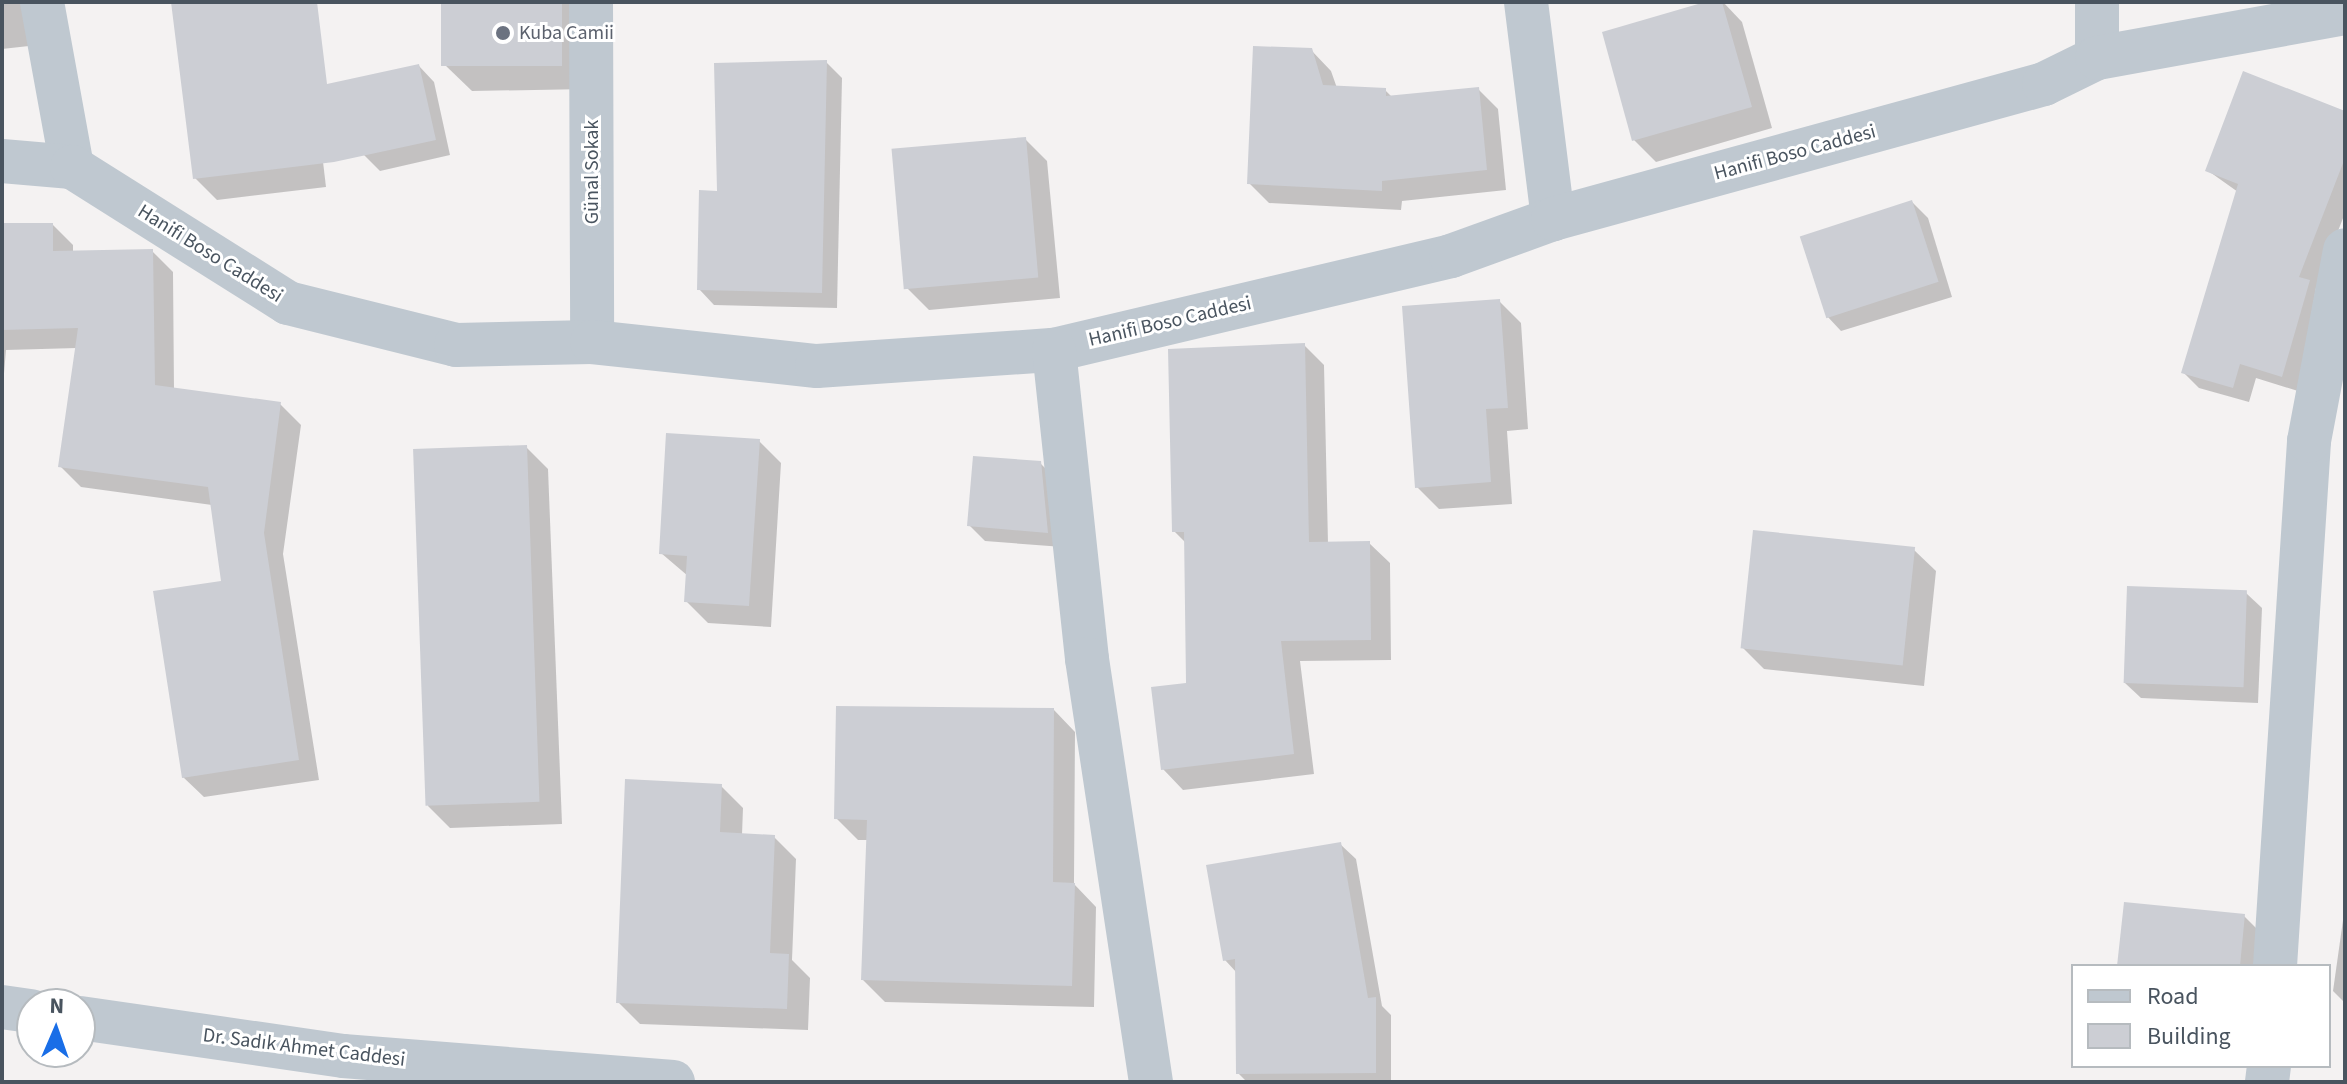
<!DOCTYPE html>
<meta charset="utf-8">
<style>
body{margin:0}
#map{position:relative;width:2347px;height:1084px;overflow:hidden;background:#f4f2f2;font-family:"Source Sans 3",sans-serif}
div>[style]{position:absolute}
.shadow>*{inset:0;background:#0003}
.building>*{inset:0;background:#ccced4;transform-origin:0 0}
.minor>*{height:44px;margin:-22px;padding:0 22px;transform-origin:22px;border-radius:22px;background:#bfc8d0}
.dots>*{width:22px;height:22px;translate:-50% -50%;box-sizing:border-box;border:4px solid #fff;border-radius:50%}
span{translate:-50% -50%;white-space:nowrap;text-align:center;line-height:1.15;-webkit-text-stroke:6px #fff;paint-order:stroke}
.worship-label{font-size:20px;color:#5b616d}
.left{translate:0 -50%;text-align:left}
.street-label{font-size:20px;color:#49545f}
.frame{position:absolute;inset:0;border:4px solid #49545f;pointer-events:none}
.legend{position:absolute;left:2071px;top:964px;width:260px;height:104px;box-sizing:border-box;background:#fff;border:2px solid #b6bbbf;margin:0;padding:10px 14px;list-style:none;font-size:24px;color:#49545f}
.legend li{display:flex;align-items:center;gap:16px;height:40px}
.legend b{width:40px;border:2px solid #b6bbbf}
.north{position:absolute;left:16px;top:988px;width:80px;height:80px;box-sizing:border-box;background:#fff;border:2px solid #b6bbbf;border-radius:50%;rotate:2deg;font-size:22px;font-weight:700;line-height:32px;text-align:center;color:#49545f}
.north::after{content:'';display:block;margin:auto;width:28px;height:36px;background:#196ee7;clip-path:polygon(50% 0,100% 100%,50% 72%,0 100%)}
</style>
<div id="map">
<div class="shadow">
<i style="clip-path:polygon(2px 2px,34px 2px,38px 45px,2px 49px)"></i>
<i style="clip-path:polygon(173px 2px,304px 2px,326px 187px,217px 200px,195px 178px)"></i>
<i style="clip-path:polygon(443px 2px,587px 2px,589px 89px,472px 91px,445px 65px)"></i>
<i style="clip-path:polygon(1713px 2px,1723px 2px,1742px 22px,1772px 128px,1656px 162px,1634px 140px)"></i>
<i style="clip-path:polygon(1311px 50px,1331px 71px,1337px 88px,1385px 90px,1392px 97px,1478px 89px,1498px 109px,1506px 190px,1402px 201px,1401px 210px,1269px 203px,1249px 183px)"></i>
<i style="clip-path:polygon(826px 62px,842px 78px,837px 308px,714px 305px,699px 289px,719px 193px)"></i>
<i style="clip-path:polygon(419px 66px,434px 82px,450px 155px,380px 171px,364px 155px)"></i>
<i style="clip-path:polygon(2345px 113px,2345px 213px,2316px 288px,2298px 391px,2256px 378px,2249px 402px,2199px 388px,2184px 373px,2238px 192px,2207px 170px)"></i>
<i style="clip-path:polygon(1025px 139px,1047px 161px,1060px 298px,929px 310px,907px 288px)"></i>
<i style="clip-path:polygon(1912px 202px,1928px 218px,1952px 297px,1841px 331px,1826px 315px)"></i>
<i style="clip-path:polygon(2px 225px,53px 225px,73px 245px,73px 252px,152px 251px,173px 272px,174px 390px,280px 404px,301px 425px,283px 554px,319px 780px,204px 797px,183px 777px,223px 582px,212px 505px,81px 487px,60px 466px,77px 348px,6px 350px,2px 397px)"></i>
<i style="clip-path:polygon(1499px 301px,1521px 323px,1528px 429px,1507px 431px,1512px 504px,1439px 509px,1417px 487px)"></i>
<i style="clip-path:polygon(1304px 345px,1324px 365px,1328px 543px,1369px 543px,1390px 563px,1391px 660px,1300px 661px,1314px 774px,1183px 790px,1163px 769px,1188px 684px,1186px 543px,1174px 531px)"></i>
<i style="clip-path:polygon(759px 441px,781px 463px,771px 627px,708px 623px,686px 601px,688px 576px,661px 553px)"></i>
<i style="clip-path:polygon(526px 447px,548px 469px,562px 824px,450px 828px,428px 806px)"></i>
<i style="clip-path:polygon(1040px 463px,1056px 479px,1063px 547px,985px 541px,969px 525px)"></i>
<i style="clip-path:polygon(1914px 550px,1936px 571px,1924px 686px,1764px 669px,1742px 647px)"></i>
<i style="clip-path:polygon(2246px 593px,2262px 608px,2258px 703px,2141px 698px,2125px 683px)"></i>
<i style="clip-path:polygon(1054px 710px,1075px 732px,1074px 884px,1096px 907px,1094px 1007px,885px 1002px,863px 980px,868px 840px,858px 840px,836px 818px)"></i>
<i style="clip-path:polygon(721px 786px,743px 808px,742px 835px,774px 837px,796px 859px,792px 960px,810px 978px,808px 1030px,640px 1024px,618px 1002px)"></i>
<i style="clip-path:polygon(1340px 844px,1356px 859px,1382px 1006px,1391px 1015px,1391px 1082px,1247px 1082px,1238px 1073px,1237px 973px,1225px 960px)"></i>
<i style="clip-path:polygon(2345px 906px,2345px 1003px,2333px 991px)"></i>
<i style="clip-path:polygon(2244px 916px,2260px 932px,2256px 966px,2119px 966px)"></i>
</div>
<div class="building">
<i style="clip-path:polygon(171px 2px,317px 2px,327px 84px,419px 64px,436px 140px,334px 162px,193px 179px)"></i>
<i style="left:441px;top:2px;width:121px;height:64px"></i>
<i style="clip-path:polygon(1705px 2px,1722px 2px,1752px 107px,1632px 141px,1602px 32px)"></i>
<i style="clip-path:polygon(1253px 46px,1312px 48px,1323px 85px,1386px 88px,1386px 96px,1479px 87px,1487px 170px,1382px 181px,1382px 191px,1247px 184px)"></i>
<i style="clip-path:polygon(827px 60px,822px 293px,697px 290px,699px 190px,717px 191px,714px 63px)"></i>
<i style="clip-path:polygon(2243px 71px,2345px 111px,2345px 158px,2299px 277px,2310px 280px,2282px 377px,2240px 364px,2233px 388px,2181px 373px,2238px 184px,2205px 171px)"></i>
<i style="left:1026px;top:137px;width:141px;height:135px;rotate:85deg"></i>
<i style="left:1912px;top:200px;width:86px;height:118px;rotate:72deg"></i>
<i style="clip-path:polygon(2px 223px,53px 223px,53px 251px,153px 249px,155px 385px,281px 402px,264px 533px,299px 760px,182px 778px,153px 591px,221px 581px,208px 487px,58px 467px,78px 328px,2px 330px)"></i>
<i style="clip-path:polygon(1500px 299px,1508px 408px,1486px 409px,1491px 482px,1415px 488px,1402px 306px)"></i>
<i style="clip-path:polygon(1305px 343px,1309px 542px,1370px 541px,1371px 640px,1281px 641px,1294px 754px,1161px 770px,1151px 687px,1186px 683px,1184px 532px,1172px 532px,1168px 349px)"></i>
<i style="clip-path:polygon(666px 433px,760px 439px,749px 606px,684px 602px,687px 556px,659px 554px)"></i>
<i style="left:527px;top:445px;width:357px;height:114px;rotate:88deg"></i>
<i style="clip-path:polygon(973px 456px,1041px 461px,1048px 533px,967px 526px)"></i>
<i style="left:1753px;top:530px;width:163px;height:119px;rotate:6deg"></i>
<i style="left:2127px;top:586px;width:120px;height:97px;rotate:2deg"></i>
<i style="clip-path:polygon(836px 706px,1054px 708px,1053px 882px,1075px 883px,1072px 986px,861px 980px,867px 820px,834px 819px)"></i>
<i style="clip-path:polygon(625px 779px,722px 784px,720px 832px,775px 835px,770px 953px,789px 954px,787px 1009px,616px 1003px)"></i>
<i style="clip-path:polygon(1341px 842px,1368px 998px,1376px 997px,1376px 1073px,1236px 1074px,1235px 959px,1223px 961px,1206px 865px)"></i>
<i style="clip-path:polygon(2124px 902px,2245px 914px,2240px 966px,2117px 966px)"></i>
</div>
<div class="minor">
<i style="left:42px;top:2px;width:168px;rotate:79.7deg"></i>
<i style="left:591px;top:2px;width:340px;rotate:89.8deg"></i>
<i style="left:1526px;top:2px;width:219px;rotate:82.9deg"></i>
<i style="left:2097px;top:58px;width:56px;rotate:-90deg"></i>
<i style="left:2px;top:161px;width:70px;rotate:4.9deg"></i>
<i style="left:72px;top:167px;width:255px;rotate:32.2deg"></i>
<i style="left:288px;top:303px;width:173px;rotate:14deg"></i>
<i style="left:456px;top:345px;width:136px;rotate:-1.3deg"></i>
<i style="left:592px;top:342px;width:226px;rotate:6.1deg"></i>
<i style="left:817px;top:366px;width:238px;rotate:-3.9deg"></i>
<i style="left:1054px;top:350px;width:408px;rotate:-13.3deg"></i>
<i style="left:1451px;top:256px;width:109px;rotate:-19.9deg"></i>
<i style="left:1553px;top:219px;width:509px;rotate:-15.37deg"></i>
<i style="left:2044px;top:84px;width:59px;rotate:-26.1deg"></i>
<i style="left:2097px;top:58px;width:252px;rotate:-10.3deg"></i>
<i style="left:1054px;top:350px;width:311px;rotate:83.9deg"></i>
<i style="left:1087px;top:659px;width:428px;rotate:81.4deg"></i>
<i style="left:2275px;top:966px;width:526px;rotate:-86.29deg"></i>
<i style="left:2309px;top:441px;width:194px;rotate:-79.3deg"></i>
<i style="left:2px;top:1007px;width:30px;rotate:8deg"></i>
<i style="left:80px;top:1018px;width:266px;rotate:8.2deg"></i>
<i style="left:343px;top:1056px;width:331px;rotate:4.5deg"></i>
<i style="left:2267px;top:1082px;width:16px;rotate:-83deg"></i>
</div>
<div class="dots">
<i style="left:503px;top:33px;background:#6b7280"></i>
</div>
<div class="worship-label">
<span class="left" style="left:519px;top:33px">Kuba Camii</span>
</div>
<div class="street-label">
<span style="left:1795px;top:153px;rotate:-15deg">Hanifi Boso Caddesi</span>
<span style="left:592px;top:172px;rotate:-90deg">Günal Sokak</span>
<span style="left:210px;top:254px;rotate:32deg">Hanifi Boso Caddesi</span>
<span style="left:1170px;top:322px;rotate:-13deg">Hanifi Boso Caddesi</span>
<span style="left:304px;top:1048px;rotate:7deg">Dr. Sadık Ahmet Caddesi</span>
</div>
<div class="frame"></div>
<ul class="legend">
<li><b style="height:10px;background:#bfc8d0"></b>Road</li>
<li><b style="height:22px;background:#ccced4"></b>Building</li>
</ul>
<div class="north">N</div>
</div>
